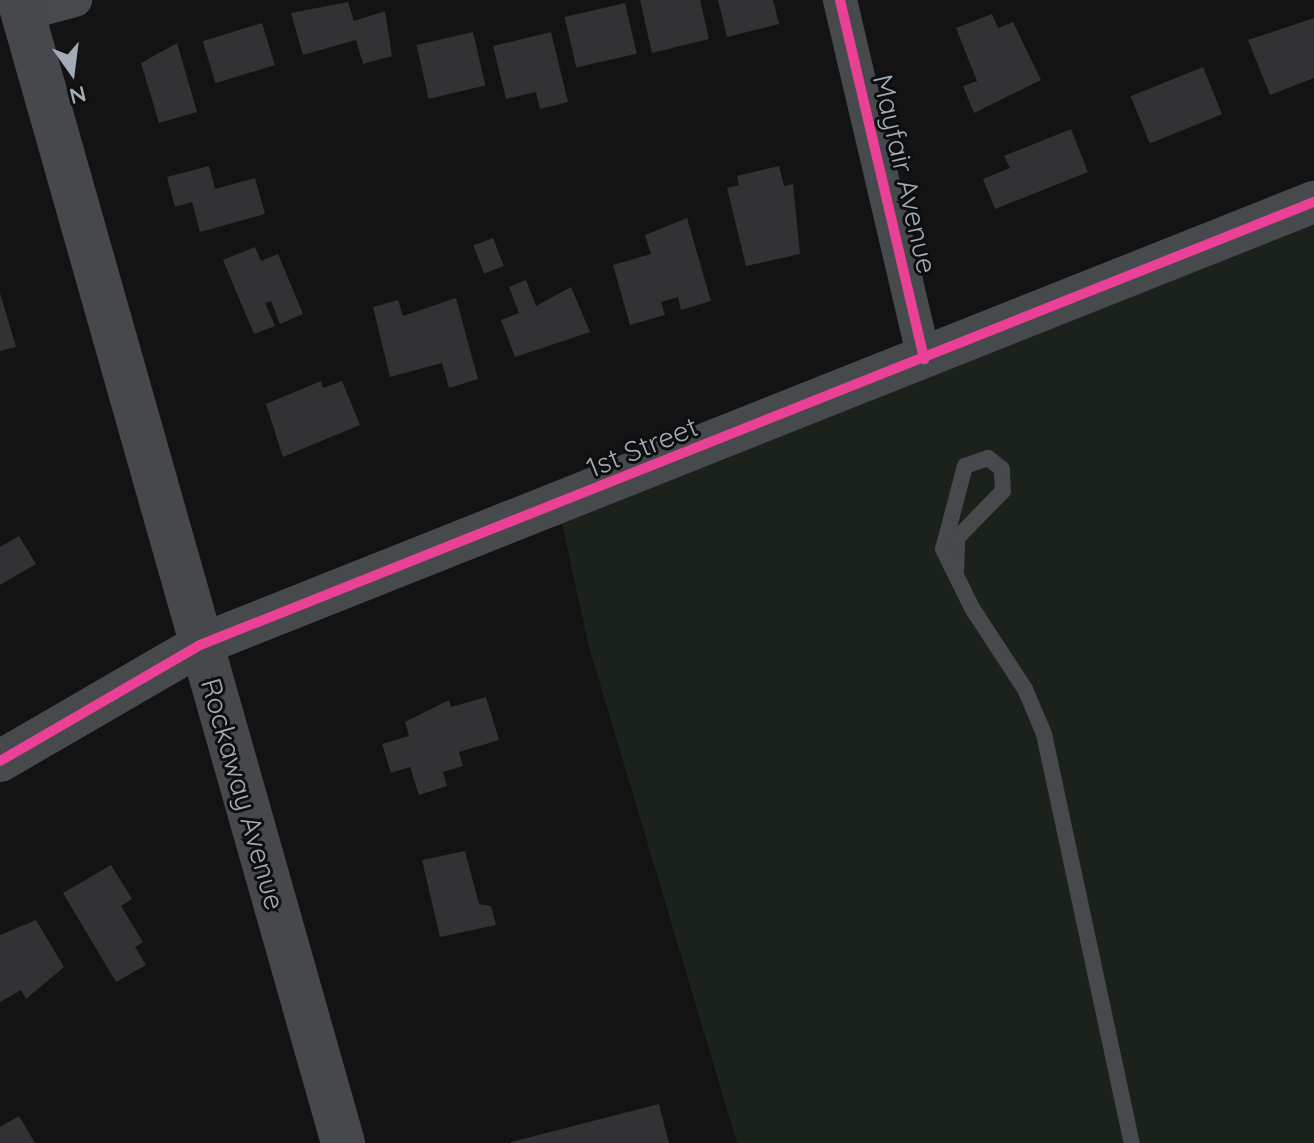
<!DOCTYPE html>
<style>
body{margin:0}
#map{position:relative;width:1314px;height:1143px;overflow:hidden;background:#131313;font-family:Quicksand,sans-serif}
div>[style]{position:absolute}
.green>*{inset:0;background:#1b221b}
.building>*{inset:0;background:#323234;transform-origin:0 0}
.service>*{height:16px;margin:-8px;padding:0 8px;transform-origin:8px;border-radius:8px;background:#474a4c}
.minor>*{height:34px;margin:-17px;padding:0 17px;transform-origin:17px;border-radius:17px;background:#474a4c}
.tertiary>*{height:42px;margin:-21px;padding:0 21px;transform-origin:21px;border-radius:21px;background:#474a4c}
.secondary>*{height:44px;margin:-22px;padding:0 22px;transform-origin:22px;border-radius:22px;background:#46484b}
.cycleway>*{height:10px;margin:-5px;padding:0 5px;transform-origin:5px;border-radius:5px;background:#ea4096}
span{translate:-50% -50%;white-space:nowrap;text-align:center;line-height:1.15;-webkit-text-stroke:6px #0d0e0f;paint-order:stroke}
.street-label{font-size:28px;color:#a3acb6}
.north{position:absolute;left:32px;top:32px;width:80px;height:80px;-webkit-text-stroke:6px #0d0e0f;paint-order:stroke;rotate:166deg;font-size:22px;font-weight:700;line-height:32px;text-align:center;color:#a3acb6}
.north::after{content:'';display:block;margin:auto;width:28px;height:36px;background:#a3acb6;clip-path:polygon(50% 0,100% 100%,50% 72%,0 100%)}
</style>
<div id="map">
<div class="green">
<i style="clip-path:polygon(1314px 202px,1314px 1143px,737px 1143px,589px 647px,558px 506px)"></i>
</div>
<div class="building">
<i style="clip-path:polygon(640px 0,700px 0,709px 39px,652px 53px)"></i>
<i style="clip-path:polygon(718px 0,773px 0,779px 24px,727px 37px)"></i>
<i style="clip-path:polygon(348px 2px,354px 21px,385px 11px,392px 56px,363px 64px,356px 40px,303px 55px,291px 13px)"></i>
<i style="left:625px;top:3px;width:52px;height:62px;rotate:77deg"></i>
<i style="clip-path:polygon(992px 14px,998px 28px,1013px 22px,1041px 80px,974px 113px,963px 86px,977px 81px,956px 28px)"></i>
<i style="clip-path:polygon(1314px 18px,1314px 78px,1270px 95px,1248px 40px)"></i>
<i style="left:262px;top:23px;width:44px;height:62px;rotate:73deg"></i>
<i style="left:473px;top:32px;width:55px;height:58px;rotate:77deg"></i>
<i style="clip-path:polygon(551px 32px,568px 102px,540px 109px,536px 92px,506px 99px,493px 46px)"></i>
<i style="clip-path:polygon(177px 43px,197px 112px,159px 123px,141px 63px)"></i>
<i style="left:1203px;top:67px;width:51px;height:78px;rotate:68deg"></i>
<i style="clip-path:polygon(1071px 129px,1088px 172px,995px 209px,983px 179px,1010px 168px,1004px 156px)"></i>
<i style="clip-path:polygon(209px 166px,215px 189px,255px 178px,265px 214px,200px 232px,192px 202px,175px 207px,167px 177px)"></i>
<i style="clip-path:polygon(779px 166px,784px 186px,793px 184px,800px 254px,746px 266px,727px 188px,739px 185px,737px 176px)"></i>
<i style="clip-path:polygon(687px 218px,711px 301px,681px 310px,678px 297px,661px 302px,665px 315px,630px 325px,613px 265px,651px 254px,645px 235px)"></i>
<i style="left:493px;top:238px;width:30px;height:21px;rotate:69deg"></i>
<i style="clip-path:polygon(255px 247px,261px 261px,278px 254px,303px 314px,280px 324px,271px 301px,265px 303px,275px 326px,254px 334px,223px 260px)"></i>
<i style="clip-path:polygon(526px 280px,536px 306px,571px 287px,590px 332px,515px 357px,501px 320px,519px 313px,509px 287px)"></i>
<i style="clip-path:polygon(0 293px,16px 347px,0 351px)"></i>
<i style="clip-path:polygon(456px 298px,478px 379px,449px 388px,442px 363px,390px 377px,373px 307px,398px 300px,403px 316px)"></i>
<i style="clip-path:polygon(321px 381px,323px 388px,342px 381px,360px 425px,283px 457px,266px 404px)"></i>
<i style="clip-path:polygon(19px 536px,36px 564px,0 585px,0 547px)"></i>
<i style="clip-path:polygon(486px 697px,499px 740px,459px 752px,463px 766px,443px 772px,447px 786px,419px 795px,410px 767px,391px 773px,382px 744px,409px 736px,405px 722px,449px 700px,451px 707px)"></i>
<i style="clip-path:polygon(465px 851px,479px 904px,491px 906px,496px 925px,440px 937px,422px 860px)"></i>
<i style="clip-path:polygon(111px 865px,132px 899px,121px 906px,143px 942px,135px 947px,146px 965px,116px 982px,63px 893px)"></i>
<i style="clip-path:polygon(36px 920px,64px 967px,26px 999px,21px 990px,0 1002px,0 935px)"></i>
<i style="clip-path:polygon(659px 1104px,669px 1143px,511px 1143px,511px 1142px)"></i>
<i style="clip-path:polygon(19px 1116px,35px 1143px,0 1143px,0 1127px)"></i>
</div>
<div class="service">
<i style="left:956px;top:574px;width:36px;rotate:-88deg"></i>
<i style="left:957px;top:538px;width:66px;rotate:-45.6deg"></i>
<i style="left:1003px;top:491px;width:22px;rotate:-93deg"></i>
<i style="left:1002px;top:469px;width:18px;rotate:-142deg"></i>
<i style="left:988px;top:458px;width:24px;rotate:161deg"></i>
<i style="left:965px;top:466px;width:86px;rotate:104.8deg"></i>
<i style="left:943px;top:549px;width:66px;rotate:63.8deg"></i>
<i style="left:972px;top:608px;width:97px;rotate:56.8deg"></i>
<i style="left:1025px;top:689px;width:49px;rotate:67.1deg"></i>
<i style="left:1044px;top:734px;width:418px;rotate:77.9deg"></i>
</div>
<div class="minor">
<i style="left:840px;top:0;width:369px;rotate:76.8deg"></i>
<i style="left:23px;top:14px;width:54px;rotate:-15.1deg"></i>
</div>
<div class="tertiary">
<i style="left:0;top:761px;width:231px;rotate:-30.1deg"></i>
<i style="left:200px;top:645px;width:1199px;rotate:-21.69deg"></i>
</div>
<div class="secondary">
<i style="left:19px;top:0;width:1188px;rotate:74.17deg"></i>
</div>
<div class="cycleway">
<i style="left:840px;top:0;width:369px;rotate:76.8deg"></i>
<i style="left:0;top:761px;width:231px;rotate:-30.1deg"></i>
<i style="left:200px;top:645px;width:1199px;rotate:-21.69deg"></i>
</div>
<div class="street-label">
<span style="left:905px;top:174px;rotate:77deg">Mayfair Avenue</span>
<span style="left:642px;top:447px;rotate:-22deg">1st Street</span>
<span style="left:243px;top:794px;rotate:74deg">Rockaway Avenue</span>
</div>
<div class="north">N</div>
</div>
